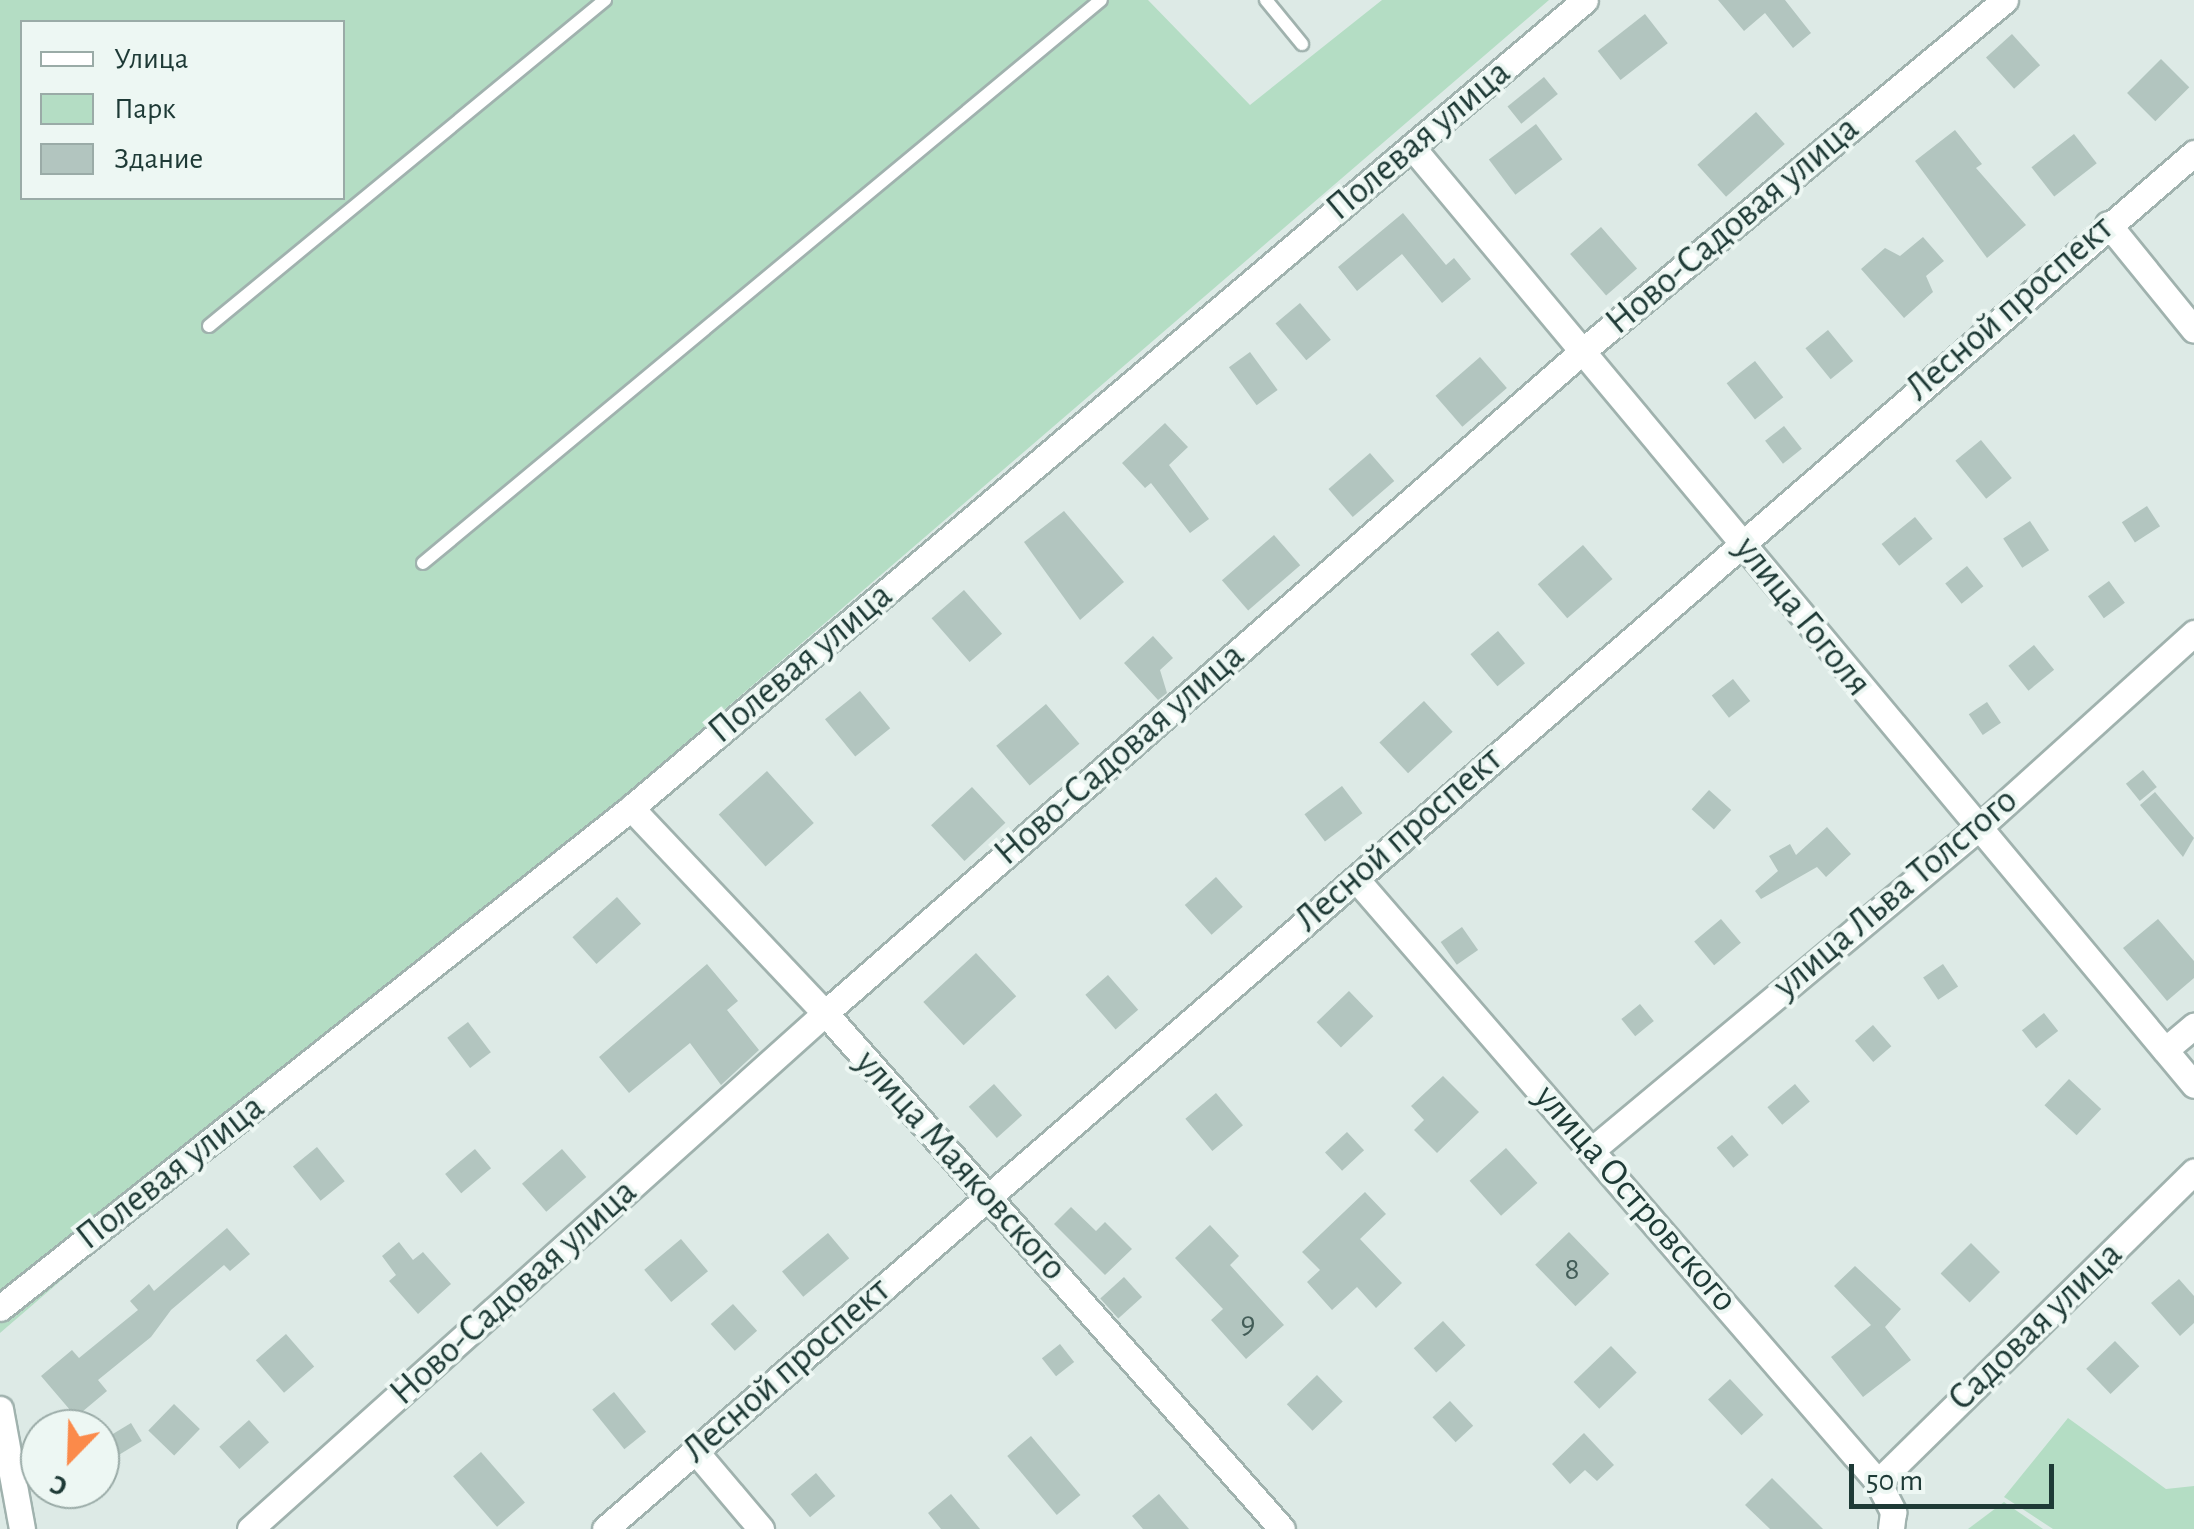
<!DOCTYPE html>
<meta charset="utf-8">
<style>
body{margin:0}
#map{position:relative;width:2194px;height:1529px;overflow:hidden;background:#ddeae6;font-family:"Alegreya Sans",sans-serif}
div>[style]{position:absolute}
.green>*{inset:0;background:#b4ddc4}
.building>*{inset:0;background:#b2c5bf;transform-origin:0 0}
.roads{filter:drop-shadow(2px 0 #a0b2ae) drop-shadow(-2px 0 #a0b2ae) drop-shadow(0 2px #a0b2ae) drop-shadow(0 -2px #a0b2ae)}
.service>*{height:12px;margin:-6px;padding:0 6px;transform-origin:6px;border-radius:6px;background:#fff}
.minor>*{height:25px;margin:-12.5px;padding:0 12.5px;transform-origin:12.5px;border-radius:12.5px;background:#fff}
span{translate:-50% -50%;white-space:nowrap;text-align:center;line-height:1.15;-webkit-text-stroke:8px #edf7f3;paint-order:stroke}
.number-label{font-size:32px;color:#435d58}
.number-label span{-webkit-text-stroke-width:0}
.street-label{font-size:38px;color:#1e3a36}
.legend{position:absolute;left:20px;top:20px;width:325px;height:180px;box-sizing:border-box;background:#edf7f3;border:2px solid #9aaba7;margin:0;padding:12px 18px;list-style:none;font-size:30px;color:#1e3a36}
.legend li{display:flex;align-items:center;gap:20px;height:50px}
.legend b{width:50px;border:2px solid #9aaba7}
.north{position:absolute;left:20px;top:1409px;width:100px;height:100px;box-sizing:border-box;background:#edf7f3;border:2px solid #9aaba7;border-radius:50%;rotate:203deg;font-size:28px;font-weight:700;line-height:40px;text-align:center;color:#1e3a36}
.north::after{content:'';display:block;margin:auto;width:35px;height:45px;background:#fb8a4a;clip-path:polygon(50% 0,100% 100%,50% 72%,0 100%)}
.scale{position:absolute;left:1849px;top:1464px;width:205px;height:45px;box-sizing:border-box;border:5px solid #1e3a36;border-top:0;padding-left:12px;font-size:30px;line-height:35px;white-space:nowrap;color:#1e3a36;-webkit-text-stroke:8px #edf7f3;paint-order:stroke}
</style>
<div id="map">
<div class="green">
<i style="clip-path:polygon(evenodd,0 0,1148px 0,1250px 105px,1382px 0,1549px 0,0 1333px,0 0,22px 22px,342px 22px,342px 198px,22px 198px,22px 22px)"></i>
<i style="clip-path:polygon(2068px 1418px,2166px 1489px,2194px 1486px,2194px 1529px,2053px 1529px,2004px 1497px)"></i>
<i style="clip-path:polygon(2004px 1502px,2043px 1529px,1968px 1529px)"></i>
</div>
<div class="building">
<i style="clip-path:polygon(1718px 0,1785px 0,1811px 33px,1793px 48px,1765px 13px,1744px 31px)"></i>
<i style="left:1645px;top:14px;width:37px;height:60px;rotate:52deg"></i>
<i style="left:2012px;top:34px;width:42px;height:35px;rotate:48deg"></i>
<i style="left:2161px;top:59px;width:40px;height:48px;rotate:45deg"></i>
<i style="left:1544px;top:77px;width:22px;height:47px;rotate:51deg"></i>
<i style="left:1756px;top:112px;width:43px;height:79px;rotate:48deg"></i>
<i style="left:1536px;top:124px;width:44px;height:59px;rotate:53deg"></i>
<i style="clip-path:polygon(1955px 130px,1982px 164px,1976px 168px,2026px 225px,1987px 258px,1915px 161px)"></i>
<i style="left:2074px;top:134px;width:37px;height:54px;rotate:52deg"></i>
<i style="clip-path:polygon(1403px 213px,1446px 265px,1454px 258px,1471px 279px,1442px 303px,1402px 254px,1357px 291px,1338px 267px)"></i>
<i style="left:1601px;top:227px;width:55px;height:41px;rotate:49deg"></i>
<i style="clip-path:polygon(1923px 237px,1944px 261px,1926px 276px,1933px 292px,1904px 318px,1861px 269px,1885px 248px,1900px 256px)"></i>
<i style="left:1300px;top:303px;width:48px;height:32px;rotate:50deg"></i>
<i style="left:1828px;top:330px;width:40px;height:29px;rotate:51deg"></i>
<i style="left:1250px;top:352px;width:47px;height:26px;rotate:54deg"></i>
<i style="left:1480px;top:357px;width:41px;height:59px;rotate:49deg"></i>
<i style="left:1755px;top:361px;width:46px;height:36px;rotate:52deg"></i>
<i style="clip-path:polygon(1165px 423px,1188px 447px,1169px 465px,1209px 519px,1190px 533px,1151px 483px,1145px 488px,1122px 463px)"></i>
<i style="left:1784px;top:426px;width:29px;height:24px;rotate:52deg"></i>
<i style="left:1981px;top:440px;width:49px;height:33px;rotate:51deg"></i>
<i style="left:1370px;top:453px;width:37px;height:55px;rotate:49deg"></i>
<i style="left:2147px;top:506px;width:24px;height:30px;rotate:57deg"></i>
<i style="clip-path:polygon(1064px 511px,1124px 582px,1080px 620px,1024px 542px)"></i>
<i style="left:1915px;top:517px;width:28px;height:43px;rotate:51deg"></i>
<i style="left:2030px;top:521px;width:35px;height:32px;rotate:57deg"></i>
<i style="left:1274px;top:535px;width:40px;height:69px;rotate:49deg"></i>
<i style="left:1583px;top:545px;width:45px;height:60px;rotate:49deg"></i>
<i style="left:1967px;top:566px;width:26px;height:28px;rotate:51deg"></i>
<i style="left:2109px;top:581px;width:27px;height:26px;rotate:54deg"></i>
<i style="left:964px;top:590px;width:58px;height:43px;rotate:49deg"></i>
<i style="left:1498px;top:631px;width:42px;height:36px;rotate:50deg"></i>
<i style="clip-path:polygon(1153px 636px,1173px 658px,1160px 670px,1167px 693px,1158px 700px,1124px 663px)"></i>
<i style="left:2034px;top:645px;width:32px;height:33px;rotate:51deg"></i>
<i style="left:1733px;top:679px;width:28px;height:27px;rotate:52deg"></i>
<i style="left:860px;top:691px;width:48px;height:45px;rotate:51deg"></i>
<i style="left:1424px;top:701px;width:42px;height:61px;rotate:47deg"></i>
<i style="left:1987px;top:702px;width:25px;height:22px;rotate:56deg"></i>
<i style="left:1046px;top:704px;width:52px;height:65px;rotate:50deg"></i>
<i style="left:2143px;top:770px;width:22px;height:22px;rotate:51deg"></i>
<i style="left:767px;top:771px;width:70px;height:65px;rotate:48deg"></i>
<i style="left:1342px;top:786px;width:34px;height:47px;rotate:53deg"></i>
<i style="left:972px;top:787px;width:49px;height:56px;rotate:47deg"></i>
<i style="left:1709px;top:790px;width:30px;height:26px;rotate:42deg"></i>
<i style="clip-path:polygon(2155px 792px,2194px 838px,2183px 857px,2140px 805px)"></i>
<i style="clip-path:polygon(1827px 827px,1851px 854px,1826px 877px,1817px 867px,1761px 899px,1755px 891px,1778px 871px,1769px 856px,1790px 844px,1796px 855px)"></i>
<i style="left:1216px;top:877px;width:40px;height:42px;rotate:48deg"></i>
<i style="left:617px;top:897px;width:36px;height:60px;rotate:48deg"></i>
<i style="left:1721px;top:919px;width:31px;height:35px;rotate:50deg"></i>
<i style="clip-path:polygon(2158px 919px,2194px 961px,2194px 978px,2167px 1001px,2123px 948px)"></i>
<i style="left:1462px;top:927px;width:28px;height:26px;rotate:55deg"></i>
<i style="left:976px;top:953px;width:59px;height:72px;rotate:47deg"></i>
<i style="clip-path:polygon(707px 964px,738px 1001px,727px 1010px,759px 1050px,721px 1085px,690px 1043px,629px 1093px,599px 1057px)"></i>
<i style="left:1943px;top:964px;width:27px;height:24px;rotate:56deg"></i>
<i style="left:1108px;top:975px;width:46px;height:30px;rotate:49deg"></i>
<i style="left:1349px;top:991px;width:35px;height:45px;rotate:46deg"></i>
<i style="left:1640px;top:1004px;width:22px;height:24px;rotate:51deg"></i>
<i style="left:2044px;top:1013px;width:23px;height:28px;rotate:52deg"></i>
<i style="left:468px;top:1022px;width:38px;height:26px;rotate:53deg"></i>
<i style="left:1873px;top:1025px;width:28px;height:24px;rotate:49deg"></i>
<i style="clip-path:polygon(1443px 1076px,1479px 1112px,1437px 1153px,1414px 1130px,1424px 1120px,1411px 1106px)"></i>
<i style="left:2069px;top:1079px;width:44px;height:36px;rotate:43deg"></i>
<i style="left:994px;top:1084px;width:42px;height:34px;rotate:48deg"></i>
<i style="left:1795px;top:1084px;width:23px;height:36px;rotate:50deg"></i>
<i style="left:1216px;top:1093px;width:42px;height:40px;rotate:50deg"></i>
<i style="left:1347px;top:1132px;width:25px;height:30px;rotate:47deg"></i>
<i style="left:1732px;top:1135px;width:26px;height:20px;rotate:50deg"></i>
<i style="left:317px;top:1147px;width:44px;height:31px;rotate:51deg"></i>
<i style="left:1506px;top:1148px;width:47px;height:49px;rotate:48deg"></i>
<i style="left:475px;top:1149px;width:25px;height:39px;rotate:50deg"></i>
<i style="left:562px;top:1149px;width:37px;height:53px;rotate:49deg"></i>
<i style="clip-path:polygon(1365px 1192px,1386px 1214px,1360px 1239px,1402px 1283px,1376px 1308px,1357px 1287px,1332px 1310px,1307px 1282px,1320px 1270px,1302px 1252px)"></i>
<i style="clip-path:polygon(1071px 1207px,1096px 1231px,1105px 1222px,1132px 1249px,1105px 1275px,1054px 1224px)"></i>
<i style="clip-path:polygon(1210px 1225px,1239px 1256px,1230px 1265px,1284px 1325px,1246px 1359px,1211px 1320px,1223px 1309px,1175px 1258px)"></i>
<i style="clip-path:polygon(227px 1228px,250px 1254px,230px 1271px,224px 1265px,171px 1310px,151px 1337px,98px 1380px,107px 1391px,76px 1417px,41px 1376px,72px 1350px,79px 1358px,138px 1310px,130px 1301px,149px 1284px,154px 1291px)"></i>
<i style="left:1569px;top:1232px;width:58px;height:47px;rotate:46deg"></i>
<i style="left:828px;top:1233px;width:33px;height:60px;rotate:50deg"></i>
<i style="left:681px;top:1239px;width:42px;height:48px;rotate:50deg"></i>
<i style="clip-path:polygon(399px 1242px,413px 1260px,423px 1252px,451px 1284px,418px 1314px,389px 1281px,396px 1275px,382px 1256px)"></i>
<i style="left:1971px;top:1243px;width:41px;height:43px;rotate:45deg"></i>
<i style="clip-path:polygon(1855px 1266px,1901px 1309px,1885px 1327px,1911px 1360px,1863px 1397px,1831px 1357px,1871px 1325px,1834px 1286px)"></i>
<i style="left:1124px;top:1277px;width:27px;height:32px;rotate:48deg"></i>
<i style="clip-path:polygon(2179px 1279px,2194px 1296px,2194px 1323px,2180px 1336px,2151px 1303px)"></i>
<i style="left:733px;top:1304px;width:36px;height:30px;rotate:48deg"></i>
<i style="left:1443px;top:1321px;width:33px;height:40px;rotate:47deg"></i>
<i style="left:286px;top:1334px;width:43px;height:40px;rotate:49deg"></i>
<i style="left:2115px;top:1341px;width:35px;height:40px;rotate:46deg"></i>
<i style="left:1060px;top:1344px;width:23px;height:23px;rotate:52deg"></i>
<i style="left:1611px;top:1346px;width:37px;height:52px;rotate:46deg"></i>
<i style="left:1317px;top:1375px;width:37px;height:42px;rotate:46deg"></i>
<i style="left:1730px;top:1379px;width:49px;height:30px;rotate:47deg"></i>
<i style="left:614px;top:1392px;width:51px;height:28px;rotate:51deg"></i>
<i style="left:1450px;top:1401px;width:34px;height:24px;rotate:47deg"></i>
<i style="left:174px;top:1404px;width:36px;height:37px;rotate:44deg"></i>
<i style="left:249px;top:1420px;width:30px;height:40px;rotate:48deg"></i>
<i style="left:131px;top:1423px;width:21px;height:27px;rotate:59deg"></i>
<i style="clip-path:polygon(1584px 1433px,1614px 1465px,1597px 1481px,1585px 1470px,1570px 1484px,1552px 1464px)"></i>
<i style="left:1031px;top:1436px;width:77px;height:31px;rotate:50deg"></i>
<i style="left:481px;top:1452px;width:67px;height:37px;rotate:49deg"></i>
<i style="left:816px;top:1473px;width:30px;height:33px;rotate:50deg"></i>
<i style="clip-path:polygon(1772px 1478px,1823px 1529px,1770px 1529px,1745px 1505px)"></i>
<i style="clip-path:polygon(951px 1494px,980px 1529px,941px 1529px,928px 1513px)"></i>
<i style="clip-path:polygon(1159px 1494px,1189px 1529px,1143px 1529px,1132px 1516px)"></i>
</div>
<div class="roads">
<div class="service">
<i style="left:1266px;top:0;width:57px;rotate:50.7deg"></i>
<i style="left:209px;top:326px;width:513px;rotate:-39.46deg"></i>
<i style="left:423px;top:563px;width:881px;rotate:-39.71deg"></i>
</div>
<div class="minor">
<i style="left:1412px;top:147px;width:1221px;rotate:50.18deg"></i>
<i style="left:2108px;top:224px;width:136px;rotate:50.9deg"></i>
<i style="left:631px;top:808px;width:282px;rotate:46.6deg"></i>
<i style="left:825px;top:1013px;width:689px;rotate:48.47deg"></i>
<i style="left:1356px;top:879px;width:798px;rotate:49.12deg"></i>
<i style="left:1878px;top:1482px;width:34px;rotate:63deg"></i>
<i style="left:1893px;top:1512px;width:17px;rotate:97deg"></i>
<i style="left:2165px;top:1050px;width:38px;rotate:-40deg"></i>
<i style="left:1593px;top:1149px;width:498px;rotate:-39.8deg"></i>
<i style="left:1976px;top:830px;width:294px;rotate:-42.1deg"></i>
<i style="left:0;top:1308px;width:805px;rotate:-38.39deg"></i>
<i style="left:631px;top:808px;width:1250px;rotate:-40.26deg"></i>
<i style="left:0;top:1409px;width:122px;rotate:79.6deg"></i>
<i style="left:696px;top:1452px;width:101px;rotate:49.8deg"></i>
<i style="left:1878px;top:1482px;width:443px;rotate:-44.5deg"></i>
<i style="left:250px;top:1529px;width:773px;rotate:-41.9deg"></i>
<i style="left:825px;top:1013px;width:1001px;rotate:-41.15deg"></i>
<i style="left:1579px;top:354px;width:554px;rotate:-39.73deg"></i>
<i style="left:605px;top:1529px;width:2102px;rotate:-40.89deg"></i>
</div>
</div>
<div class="number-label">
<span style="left:1572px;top:1269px">8</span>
<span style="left:1248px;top:1323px">9</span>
</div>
<div class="street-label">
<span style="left:1419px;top:141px;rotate:-40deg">Полевая улица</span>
<span style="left:1733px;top:226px;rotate:-40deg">Ново-Садовая улица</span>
<span style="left:2010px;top:309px;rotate:-41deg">Лесной проспект</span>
<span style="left:1802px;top:617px;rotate:51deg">улица Гоголя</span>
<span style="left:801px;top:664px;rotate:-40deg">Полевая улица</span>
<span style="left:1120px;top:755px;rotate:-41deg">Ново-Садовая улица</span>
<span style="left:1399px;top:840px;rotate:-41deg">Лесной проспект</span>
<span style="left:1896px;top:894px;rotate:-40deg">улица Льва Толстого</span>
<span style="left:960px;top:1166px;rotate:48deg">улица Маяковского</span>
<span style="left:171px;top:1173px;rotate:-38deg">Полевая улица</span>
<span style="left:1635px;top:1199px;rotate:49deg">улица Островского</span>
<span style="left:514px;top:1293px;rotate:-42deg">Ново-Садовая улица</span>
<span style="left:2036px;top:1327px;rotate:-44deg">Садовая улица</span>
<span style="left:787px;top:1371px;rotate:-41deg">Лесной проспект</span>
</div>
<ul class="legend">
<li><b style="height:12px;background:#fff"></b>Улица</li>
<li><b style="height:28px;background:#b4ddc4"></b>Парк</li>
<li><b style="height:28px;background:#b2c5bf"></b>Здание</li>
</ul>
<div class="north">С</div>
<div class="scale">50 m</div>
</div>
